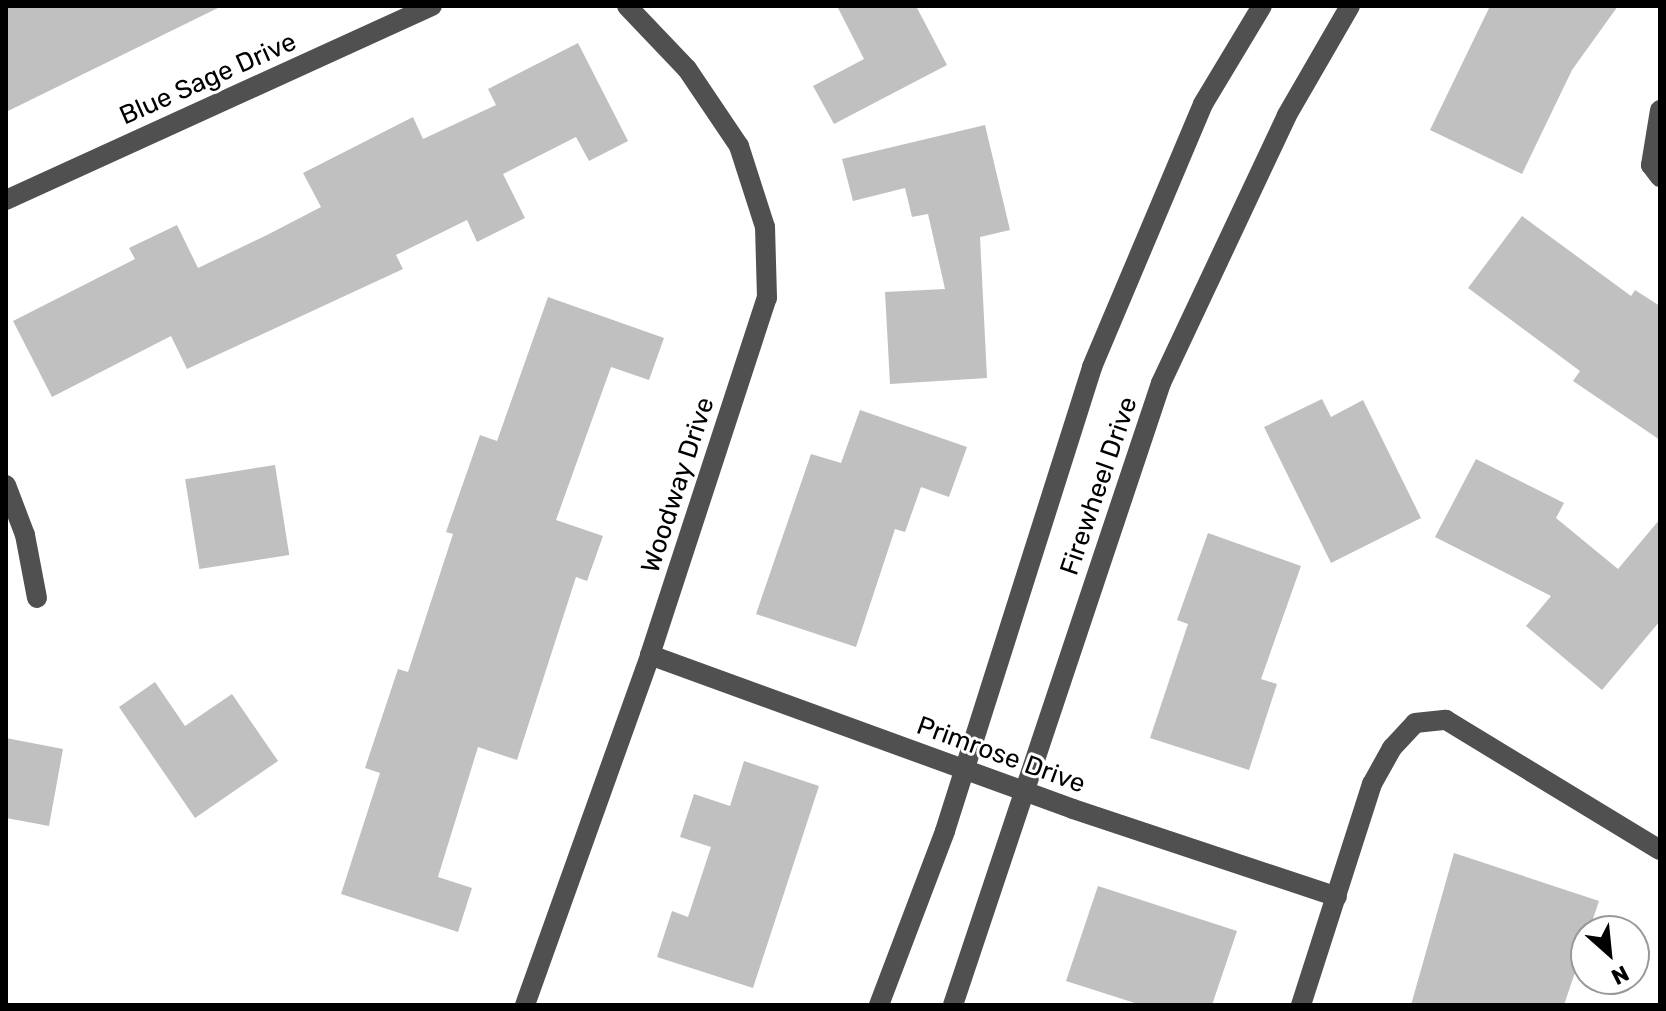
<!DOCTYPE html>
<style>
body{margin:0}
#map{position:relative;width:1666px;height:1011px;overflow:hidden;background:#fff;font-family:Rubik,sans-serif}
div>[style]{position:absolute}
.building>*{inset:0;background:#c0c0c0;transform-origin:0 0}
.minor>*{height:20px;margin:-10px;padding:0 10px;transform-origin:10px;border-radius:10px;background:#505050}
span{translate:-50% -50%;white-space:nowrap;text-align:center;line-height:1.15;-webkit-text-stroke:6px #fff;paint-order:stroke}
.street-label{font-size:26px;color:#000}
.frame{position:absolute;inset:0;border:8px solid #000;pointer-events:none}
.north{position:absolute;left:1570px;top:915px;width:80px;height:80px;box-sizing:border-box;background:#fff;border:2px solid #999;border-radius:50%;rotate:153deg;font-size:22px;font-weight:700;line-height:32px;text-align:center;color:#000}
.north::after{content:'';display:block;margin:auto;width:28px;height:36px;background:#000;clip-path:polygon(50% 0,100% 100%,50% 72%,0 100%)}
</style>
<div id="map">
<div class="building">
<i style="clip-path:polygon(6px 6px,222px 6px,6px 112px)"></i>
<i style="clip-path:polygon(837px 6px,916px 6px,947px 65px,834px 124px,813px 86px,864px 59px)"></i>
<i style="clip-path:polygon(1490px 6px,1618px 6px,1572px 70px,1522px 174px,1430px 130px)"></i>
<i style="clip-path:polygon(578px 43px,628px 141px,589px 161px,576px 137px,503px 174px,525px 218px,477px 242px,467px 220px,396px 255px,403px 269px,187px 369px,171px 336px,52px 397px,13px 321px,135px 259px,129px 248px,177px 225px,198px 268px,267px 235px,321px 207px,303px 173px,413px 117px,423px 139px,496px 105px,488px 89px)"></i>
<i style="clip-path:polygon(985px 125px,1010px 230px,980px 237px,987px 378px,890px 384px,885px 292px,945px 289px,928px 214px,912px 217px,905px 188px,853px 201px,842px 159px)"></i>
<i style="clip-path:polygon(1522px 216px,1631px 296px,1635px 290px,1660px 306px,1660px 440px,1573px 381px,1580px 371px,1468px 288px)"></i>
<i style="clip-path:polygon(548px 297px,664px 338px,649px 380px,611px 367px,556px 520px,603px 536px,587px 581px,576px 577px,517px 760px,478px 747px,438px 877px,472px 888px,458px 932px,341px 894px,380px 773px,365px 768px,398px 669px,408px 672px,453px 534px,446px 532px,480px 435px,497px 441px)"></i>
<i style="clip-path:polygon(1322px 399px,1331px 417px,1363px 400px,1421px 518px,1331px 563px,1264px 427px)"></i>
<i style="clip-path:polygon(860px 410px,967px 447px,949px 497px,921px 487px,905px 532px,895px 529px,856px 647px,756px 614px,811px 454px,841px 463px)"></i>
<i style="clip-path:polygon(1476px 459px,1564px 503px,1556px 518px,1618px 569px,1660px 519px,1660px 621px,1602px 690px,1526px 626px,1551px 596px,1435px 537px)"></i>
<i style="left:275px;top:465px;width:91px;height:91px;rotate:81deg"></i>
<i style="clip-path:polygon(1208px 533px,1301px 566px,1261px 679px,1277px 684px,1249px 770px,1150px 738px,1188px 624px,1177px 620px)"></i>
<i style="clip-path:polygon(155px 682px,185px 726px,232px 694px,278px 761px,195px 818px,119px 707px)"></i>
<i style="clip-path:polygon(6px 738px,63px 749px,49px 826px,6px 818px)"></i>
<i style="clip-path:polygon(744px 761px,819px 786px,753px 988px,657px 957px,672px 911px,688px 917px,711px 847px,680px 837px,694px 794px,730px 806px)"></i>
<i style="clip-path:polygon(1454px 853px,1599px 901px,1564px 1005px,1411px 1005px)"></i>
<i style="clip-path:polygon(1098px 886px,1237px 931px,1212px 1005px,1141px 1005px,1066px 981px)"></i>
</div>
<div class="minor">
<i style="left:1660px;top:110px;width:56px;rotate:99.3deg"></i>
<i style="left:1651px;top:165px;width:15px;rotate:53deg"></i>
<i style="left:6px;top:200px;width:468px;rotate:-24.5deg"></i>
<i style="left:6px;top:485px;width:53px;rotate:69.2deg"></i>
<i style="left:25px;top:535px;width:64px;rotate:79.2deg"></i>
<i style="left:650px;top:655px;width:450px;rotate:20deg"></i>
<i style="left:1073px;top:809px;width:278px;rotate:18.4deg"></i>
<i style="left:525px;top:1005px;width:372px;rotate:-70.3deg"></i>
<i style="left:650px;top:655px;width:376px;rotate:-71.9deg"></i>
<i style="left:767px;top:298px;width:71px;rotate:-91.6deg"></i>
<i style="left:765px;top:227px;width:85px;rotate:-107.8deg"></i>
<i style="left:739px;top:146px;width:93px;rotate:-124deg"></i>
<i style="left:687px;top:69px;width:87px;rotate:-133.6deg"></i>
<i style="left:879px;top:1005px;width:186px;rotate:-69.2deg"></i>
<i style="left:945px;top:831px;width:487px;rotate:-72.4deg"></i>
<i style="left:1092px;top:367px;width:285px;rotate:-67.1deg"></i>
<i style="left:1203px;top:104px;width:114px;rotate:-59deg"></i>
<i style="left:953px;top:1005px;width:656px;rotate:-71.51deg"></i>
<i style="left:1161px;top:383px;width:296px;rotate:-64.8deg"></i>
<i style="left:1287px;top:115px;width:126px;rotate:-60deg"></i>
<i style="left:1301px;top:1005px;width:232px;rotate:-72.2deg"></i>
<i style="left:1372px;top:784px;width:41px;rotate:-60.9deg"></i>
<i style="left:1392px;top:748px;width:34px;rotate:-47deg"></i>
<i style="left:1415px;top:723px;width:31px;rotate:-6deg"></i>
<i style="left:1446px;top:720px;width:250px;rotate:31.3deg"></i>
</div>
<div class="street-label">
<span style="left:208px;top:79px;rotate:-24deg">Blue Sage Drive</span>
<span style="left:678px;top:485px;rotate:-72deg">Woodway Drive</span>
<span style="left:1099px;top:486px;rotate:-71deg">Firewheel Drive</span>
<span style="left:1001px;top:755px;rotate:20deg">Primrose Drive</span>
</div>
<div class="frame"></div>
<div class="north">N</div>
</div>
